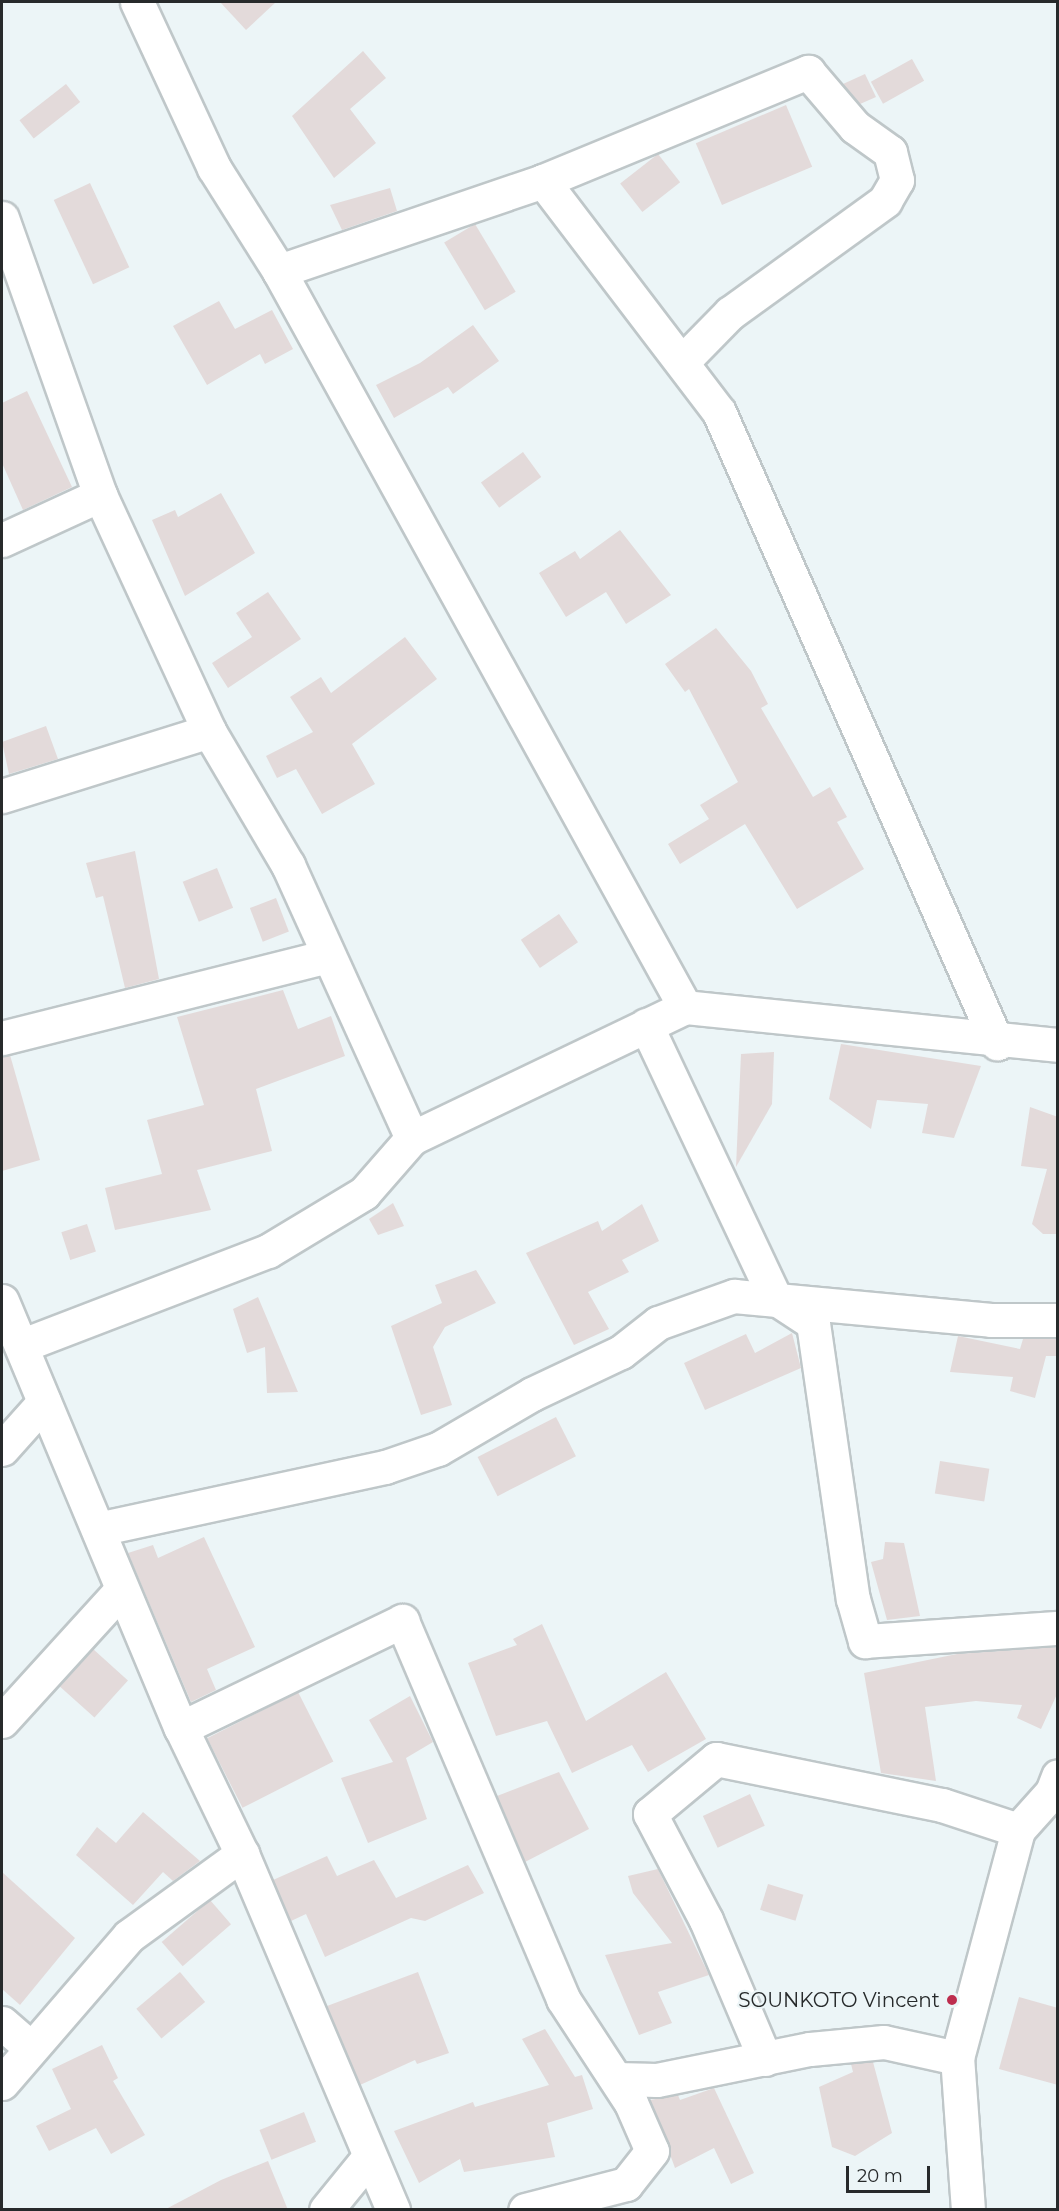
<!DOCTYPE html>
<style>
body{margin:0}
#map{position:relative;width:1059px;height:2211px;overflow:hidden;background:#ecf5f7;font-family:Montserrat,sans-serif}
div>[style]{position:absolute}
.building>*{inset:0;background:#e3dada;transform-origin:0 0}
.roads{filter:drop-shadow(2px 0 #bfc7c9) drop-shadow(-2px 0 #bfc7c9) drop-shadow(0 2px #bfc7c9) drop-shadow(0 -2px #bfc7c9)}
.minor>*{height:33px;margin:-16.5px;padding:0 16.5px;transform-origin:16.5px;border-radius:16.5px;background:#fff}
.dots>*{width:16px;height:16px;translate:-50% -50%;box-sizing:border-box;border:3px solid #ecf5f7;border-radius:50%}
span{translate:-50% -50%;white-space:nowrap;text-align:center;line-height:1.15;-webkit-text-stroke:4.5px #ecf5f7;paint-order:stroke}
.poi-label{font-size:20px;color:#272a2b}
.right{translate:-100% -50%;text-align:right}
.frame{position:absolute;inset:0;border:3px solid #272a2b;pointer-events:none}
.scale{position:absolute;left:846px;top:2166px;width:84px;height:27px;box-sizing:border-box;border:3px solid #272a2b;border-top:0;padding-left:8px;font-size:18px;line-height:21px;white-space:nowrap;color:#272a2b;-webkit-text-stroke:4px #ecf5f7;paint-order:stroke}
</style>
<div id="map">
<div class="building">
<i style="clip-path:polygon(220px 2px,276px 2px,246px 30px)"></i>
<i style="clip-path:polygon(363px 51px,386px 78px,350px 109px,376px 143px,334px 178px,292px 116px)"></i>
<i style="left:912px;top:59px;width:25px;height:47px;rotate:61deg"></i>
<i style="clip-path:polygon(865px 74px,876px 97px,860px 104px,843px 84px)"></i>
<i style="left:66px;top:84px;width:23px;height:59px;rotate:52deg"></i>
<i style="left:786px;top:105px;width:67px;height:98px;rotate:67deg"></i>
<i style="left:658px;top:154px;width:36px;height:48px;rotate:52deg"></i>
<i style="left:90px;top:183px;width:93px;height:40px;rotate:65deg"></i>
<i style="clip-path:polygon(390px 188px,397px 211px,342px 230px,330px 205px)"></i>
<i style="left:475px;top:224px;width:79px;height:36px;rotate:59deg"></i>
<i style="clip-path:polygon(219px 301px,235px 329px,272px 310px,293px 349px,265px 364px,260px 354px,207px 385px,173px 326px)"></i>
<i style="clip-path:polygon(473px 325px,499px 361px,453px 394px,448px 387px,394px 418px,376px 385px,420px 363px)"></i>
<i style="clip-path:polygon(27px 391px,72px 487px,23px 510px,2px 463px,2px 403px)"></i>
<i style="left:523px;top:452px;width:31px;height:52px;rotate:54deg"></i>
<i style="clip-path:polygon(221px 493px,255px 553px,185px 596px,152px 520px,175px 510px,178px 517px)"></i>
<i style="clip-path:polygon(620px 530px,671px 595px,626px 624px,606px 592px,566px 617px,539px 573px,575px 551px,580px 559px)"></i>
<i style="clip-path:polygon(268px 592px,301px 639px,228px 688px,212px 663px,252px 637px,236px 613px)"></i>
<i style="clip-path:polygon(716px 628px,751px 671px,768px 704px,761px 708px,813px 797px,830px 787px,847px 817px,837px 822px,864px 869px,797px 909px,745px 824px,680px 864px,668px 844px,709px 819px,700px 805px,738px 782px,689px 689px,685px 692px,665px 664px)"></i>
<i style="clip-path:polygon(405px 637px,437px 679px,352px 744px,375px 784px,322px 814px,296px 769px,277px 778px,266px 756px,313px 732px,290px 697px,321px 677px,331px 693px)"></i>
<i style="clip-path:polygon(46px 726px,58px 759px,9px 774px,2px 742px)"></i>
<i style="clip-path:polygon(135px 851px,159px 979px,125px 988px,103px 896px,96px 898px,86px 863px)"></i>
<i style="left:217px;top:868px;width:43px;height:37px;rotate:68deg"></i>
<i style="left:276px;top:898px;width:36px;height:28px;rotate:69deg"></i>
<i style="left:559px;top:914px;width:34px;height:46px;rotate:56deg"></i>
<i style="clip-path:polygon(283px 990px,298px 1029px,331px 1016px,345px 1056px,256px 1089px,272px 1151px,197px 1170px,211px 1210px,115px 1230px,105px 1188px,162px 1174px,147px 1120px,204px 1105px,177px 1017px)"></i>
<i style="clip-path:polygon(841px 1044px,981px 1066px,954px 1138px,922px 1133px,928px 1104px,877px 1100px,871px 1129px,829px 1099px)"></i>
<i style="clip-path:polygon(774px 1052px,772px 1104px,736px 1167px,741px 1054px)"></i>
<i style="clip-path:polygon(10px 1055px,40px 1160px,2px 1171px,2px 1056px)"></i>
<i style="clip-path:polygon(1030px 1107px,1058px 1117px,1058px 1234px,1043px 1234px,1032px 1224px,1047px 1169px,1021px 1166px)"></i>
<i style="clip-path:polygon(393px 1203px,404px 1226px,378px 1235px,369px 1219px)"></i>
<i style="clip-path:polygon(642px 1204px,659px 1241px,622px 1260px,629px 1272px,588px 1292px,609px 1329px,574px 1345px,526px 1253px,598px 1221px,602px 1231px)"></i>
<i style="left:87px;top:1224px;width:29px;height:27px;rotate:72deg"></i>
<i style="clip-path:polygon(476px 1270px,496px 1303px,445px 1327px,433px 1347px,452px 1405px,421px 1415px,391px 1326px,442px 1303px,435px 1285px)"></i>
<i style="clip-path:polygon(258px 1297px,298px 1392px,267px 1393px,265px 1347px,247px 1353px,233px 1309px)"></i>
<i style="clip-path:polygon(792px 1333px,801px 1368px,705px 1410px,684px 1363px,746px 1334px,755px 1353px)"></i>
<i style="clip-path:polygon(958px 1336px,1020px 1349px,1023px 1339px,1058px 1339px,1058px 1356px,1046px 1356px,1035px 1398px,1010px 1391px,1013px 1377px,950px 1372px)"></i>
<i style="left:556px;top:1417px;width:44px;height:88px;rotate:63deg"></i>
<i style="left:940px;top:1461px;width:50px;height:33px;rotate:9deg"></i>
<i style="clip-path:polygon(204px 1537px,255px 1647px,207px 1669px,216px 1690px,191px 1702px,128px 1553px,153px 1545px,158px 1558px)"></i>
<i style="clip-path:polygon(885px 1542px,904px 1543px,920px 1616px,887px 1620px,871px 1562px,883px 1559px)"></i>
<i style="clip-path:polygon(542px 1624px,586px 1721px,666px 1672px,706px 1739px,648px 1772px,632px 1745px,572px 1773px,547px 1721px,496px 1736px,468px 1663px,517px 1645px,513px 1639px)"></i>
<i style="clip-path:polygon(1058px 1647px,1058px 1692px,1041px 1729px,1017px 1718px,1022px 1705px,976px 1701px,925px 1707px,936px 1781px,881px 1773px,864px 1673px,957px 1654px)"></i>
<i style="left:93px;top:1649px;width:47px;height:50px;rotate:42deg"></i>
<i style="left:298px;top:1692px;width:78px;height:102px;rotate:63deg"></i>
<i style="clip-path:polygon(410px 1696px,433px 1742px,406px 1758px,427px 1819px,368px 1843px,341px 1778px,393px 1762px,369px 1720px)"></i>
<i style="clip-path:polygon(559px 1772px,589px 1829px,525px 1862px,497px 1796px)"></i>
<i style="left:750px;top:1794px;width:35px;height:52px;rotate:65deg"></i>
<i style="clip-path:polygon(143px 1812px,200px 1861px,173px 1881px,163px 1872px,133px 1905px,76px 1855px,97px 1827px,116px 1843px)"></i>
<i style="clip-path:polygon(327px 1856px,337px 1876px,374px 1860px,396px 1898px,468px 1865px,484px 1893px,425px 1921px,411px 1918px,325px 1957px,306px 1914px,291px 1921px,273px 1880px)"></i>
<i style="clip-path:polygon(658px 1869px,709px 1975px,658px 1992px,672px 2023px,639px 2035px,605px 1955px,672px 1943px,633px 1893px,628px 1876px)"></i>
<i style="clip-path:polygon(2px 1872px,75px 1938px,20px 2005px,2px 1989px)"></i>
<i style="left:768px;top:1884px;width:37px;height:27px;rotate:17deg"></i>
<i style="left:210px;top:1900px;width:32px;height:64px;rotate:49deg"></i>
<i style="left:180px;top:1972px;width:39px;height:57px;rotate:50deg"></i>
<i style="clip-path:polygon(418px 1972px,449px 2053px,417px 2064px,415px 2060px,360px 2085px,327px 2006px)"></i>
<i style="clip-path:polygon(1019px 1997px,1058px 2008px,1058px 2085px,999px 2069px)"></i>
<i style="clip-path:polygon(545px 2029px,575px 2077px,582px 2075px,593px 2109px,547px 2123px,555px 2157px,464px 2172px,460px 2159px,419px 2183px,394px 2131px,473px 2102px,475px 2107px,549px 2085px,522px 2039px)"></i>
<i style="clip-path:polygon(102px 2045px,118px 2078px,113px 2081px,145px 2135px,111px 2154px,96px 2128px,49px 2151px,36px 2126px,71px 2109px,52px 2069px)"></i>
<i style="clip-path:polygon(873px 2062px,892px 2133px,855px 2156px,832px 2147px,819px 2087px,853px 2072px,851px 2064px)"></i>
<i style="clip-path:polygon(714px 2088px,754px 2173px,731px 2184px,714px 2148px,675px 2168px,650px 2100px,678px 2095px,680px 2100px)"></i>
<i style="left:304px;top:2112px;width:32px;height:48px;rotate:68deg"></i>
<i style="clip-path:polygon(268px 2161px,288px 2210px,164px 2210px,221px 2180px)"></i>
</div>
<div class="roads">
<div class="minor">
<i style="left:137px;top:2px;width:183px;rotate:65.1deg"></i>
<i style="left:214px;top:168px;width:122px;rotate:57.7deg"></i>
<i style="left:279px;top:271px;width:841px;rotate:61.12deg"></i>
<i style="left:543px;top:181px;width:290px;rotate:52.7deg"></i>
<i style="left:719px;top:412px;width:690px;rotate:66.22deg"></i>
<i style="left:2px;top:218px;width:294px;rotate:70.5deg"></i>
<i style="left:100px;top:495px;width:260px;rotate:65.2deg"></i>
<i style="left:209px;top:731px;width:156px;rotate:59.5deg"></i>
<i style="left:288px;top:865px;width:300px;rotate:65.6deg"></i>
<i style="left:279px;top:271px;width:279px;rotate:-18.8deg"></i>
<i style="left:543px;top:181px;width:287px;rotate:-22.4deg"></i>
<i style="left:808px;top:72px;width:72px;rotate:49.5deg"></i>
<i style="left:855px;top:127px;width:43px;rotate:35.5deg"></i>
<i style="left:890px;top:152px;width:29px;rotate:76deg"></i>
<i style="left:897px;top:180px;width:24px;rotate:120deg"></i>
<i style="left:885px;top:201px;width:191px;rotate:144.1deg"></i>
<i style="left:730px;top:313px;width:67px;rotate:134.4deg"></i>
<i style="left:2px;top:540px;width:108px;rotate:-24.7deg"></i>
<i style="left:2px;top:796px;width:217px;rotate:-17.4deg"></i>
<i style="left:646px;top:1025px;width:302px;rotate:64.7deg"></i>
<i style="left:775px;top:1298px;width:45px;rotate:33.3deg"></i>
<i style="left:813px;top:1323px;width:279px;rotate:81.8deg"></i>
<i style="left:853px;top:1599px;width:44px;rotate:74.1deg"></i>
<i style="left:865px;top:1641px;width:193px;rotate:-3.9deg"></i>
<i style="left:2px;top:1038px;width:333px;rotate:-14.1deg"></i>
<i style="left:2px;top:1301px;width:463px;rotate:67.3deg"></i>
<i style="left:181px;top:1728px;width:140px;rotate:64.2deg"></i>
<i style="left:242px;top:1854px;width:387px;rotate:67deg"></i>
<i style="left:23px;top:1345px;width:262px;rotate:-21deg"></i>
<i style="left:268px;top:1251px;width:112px;rotate:-31.1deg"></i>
<i style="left:364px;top:1193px;width:73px;rotate:-48.9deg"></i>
<i style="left:412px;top:1138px;width:303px;rotate:-25.6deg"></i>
<i style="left:685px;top:1007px;width:375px;rotate:5.8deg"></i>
<i style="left:2px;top:1449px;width:63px;rotate:-48.2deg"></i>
<i style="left:98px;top:1529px;width:294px;rotate:-12.2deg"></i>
<i style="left:385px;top:1467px;width:56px;rotate:-18.8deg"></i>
<i style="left:438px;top:1449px;width:109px;rotate:-30.3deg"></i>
<i style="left:532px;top:1394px;width:98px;rotate:-25.3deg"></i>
<i style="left:621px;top:1352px;width:47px;rotate:-38.1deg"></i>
<i style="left:658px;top:1323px;width:81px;rotate:-19.6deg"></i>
<i style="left:734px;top:1296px;width:258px;rotate:5.3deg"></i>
<i style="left:991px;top:1320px;width:67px"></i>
<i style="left:2px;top:1721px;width:178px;rotate:-47.7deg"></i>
<i style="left:181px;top:1728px;width:246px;rotate:-25.8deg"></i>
<i style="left:402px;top:1621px;width:411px;rotate:66.9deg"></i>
<i style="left:563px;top:1999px;width:124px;rotate:56.8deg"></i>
<i style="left:631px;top:2103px;width:52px;rotate:66.4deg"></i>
<i style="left:652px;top:2151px;width:42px;rotate:128.2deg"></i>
<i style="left:626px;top:2184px;width:104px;rotate:165.6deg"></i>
<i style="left:2px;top:2023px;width:37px;rotate:41deg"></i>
<i style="left:765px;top:2059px;width:151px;rotate:-113deg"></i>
<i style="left:706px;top:1920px;width:120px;rotate:-117.8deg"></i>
<i style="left:650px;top:1814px;width:86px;rotate:-39.8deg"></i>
<i style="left:716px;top:1759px;width:231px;rotate:11.5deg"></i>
<i style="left:942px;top:1805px;width:80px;rotate:18.2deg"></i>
<i style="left:617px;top:2079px;width:40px;rotate:1.4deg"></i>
<i style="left:657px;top:2080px;width:156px;rotate:-11.5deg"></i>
<i style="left:810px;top:2049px;width:74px;rotate:-5.4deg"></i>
<i style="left:884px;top:2042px;width:75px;rotate:12.4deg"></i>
<i style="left:2px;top:2083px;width:194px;rotate:-49.2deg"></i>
<i style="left:129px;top:1936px;width:140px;rotate:-36deg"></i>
<i style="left:326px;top:2210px;width:68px;rotate:-50.9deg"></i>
<i style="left:968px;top:2210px;width:152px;rotate:-94.1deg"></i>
<i style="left:957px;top:2058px;width:236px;rotate:-75deg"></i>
<i style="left:1018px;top:1830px;width:51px;rotate:-48.2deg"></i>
<i style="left:1052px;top:1792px;width:17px;rotate:-69deg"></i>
</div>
</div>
<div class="dots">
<i style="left:952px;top:2000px;background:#bd2d4e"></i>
</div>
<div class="poi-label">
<span class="right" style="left:940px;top:2000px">SOUNKOTO Vincent</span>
</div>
<div class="frame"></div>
<div class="scale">20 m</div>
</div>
